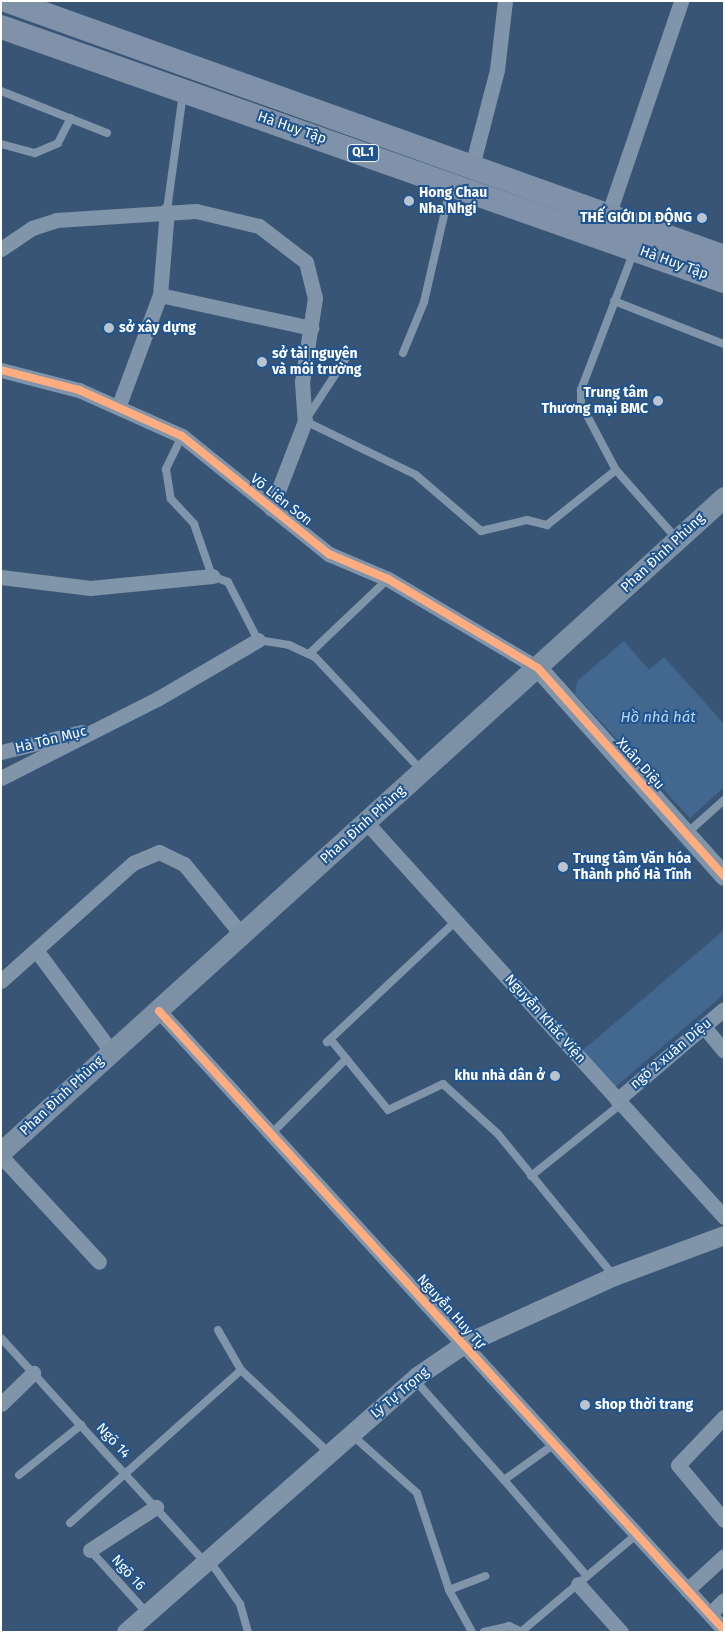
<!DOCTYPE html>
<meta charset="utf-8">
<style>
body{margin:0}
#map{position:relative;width:725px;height:1633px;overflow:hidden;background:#395576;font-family:"Fira Sans",sans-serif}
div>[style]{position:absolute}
.water>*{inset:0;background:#436890}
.service>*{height:8px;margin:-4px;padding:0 4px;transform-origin:4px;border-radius:4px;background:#8095a9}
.minor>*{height:15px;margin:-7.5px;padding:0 7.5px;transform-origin:7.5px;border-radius:7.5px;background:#8095a9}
.tertiary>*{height:19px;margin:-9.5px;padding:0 9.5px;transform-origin:9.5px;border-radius:9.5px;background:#8095a9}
.secondary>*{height:21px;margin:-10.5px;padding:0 10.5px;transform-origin:10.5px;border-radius:10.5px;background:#7c90a6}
.primary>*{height:24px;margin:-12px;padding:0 12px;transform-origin:12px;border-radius:12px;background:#8092a9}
.cycleway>*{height:8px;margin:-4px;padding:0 4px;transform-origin:4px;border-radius:4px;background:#ffac80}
.dots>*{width:14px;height:14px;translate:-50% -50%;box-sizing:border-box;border:2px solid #20548f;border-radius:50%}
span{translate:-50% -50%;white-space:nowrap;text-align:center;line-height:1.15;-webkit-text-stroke:4px #20548f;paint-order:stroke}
.shield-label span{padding:1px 4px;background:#20548f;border:1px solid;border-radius:4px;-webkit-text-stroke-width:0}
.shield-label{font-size:12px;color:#fff;font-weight:700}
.street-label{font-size:14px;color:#fff}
.poi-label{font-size:14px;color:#fff;font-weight:700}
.left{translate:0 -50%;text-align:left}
.right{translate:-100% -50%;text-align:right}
.water-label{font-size:15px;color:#bcd7f3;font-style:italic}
.frame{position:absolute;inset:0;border:2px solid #fff;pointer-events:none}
</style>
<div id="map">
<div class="water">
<i style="clip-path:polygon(624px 641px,649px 670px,664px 657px,724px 724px,724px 787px,690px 818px,575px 694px,577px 681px)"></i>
<i style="clip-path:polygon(724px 930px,724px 994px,614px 1088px,582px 1051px)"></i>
</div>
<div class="service">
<i style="left:1px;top:91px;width:114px;rotate:21.6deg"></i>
<i style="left:1px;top:144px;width:35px;rotate:15deg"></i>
<i style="left:35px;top:153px;width:25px;rotate:-23deg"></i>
<i style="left:58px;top:143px;width:28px;rotate:-63deg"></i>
<i style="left:167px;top:210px;width:118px;rotate:-82.2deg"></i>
<i style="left:634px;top:251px;width:149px;rotate:110.9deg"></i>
<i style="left:581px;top:390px;width:14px;rotate:90deg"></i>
<i style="left:581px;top:404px;width:75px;rotate:62.1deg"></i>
<i style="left:616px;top:470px;width:91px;rotate:48.6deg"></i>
<i style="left:614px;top:301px;width:118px;rotate:21.4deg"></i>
<i style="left:403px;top:353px;width:55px;rotate:-67.6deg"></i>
<i style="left:424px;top:302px;width:116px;rotate:-77deg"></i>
<i style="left:348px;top:355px;width:79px;rotate:123.1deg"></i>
<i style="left:305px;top:421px;width:123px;rotate:25.9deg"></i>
<i style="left:416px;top:475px;width:86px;rotate:40.7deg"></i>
<i style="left:481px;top:531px;width:47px;rotate:-13.4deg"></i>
<i style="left:527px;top:520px;width:21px;rotate:14deg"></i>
<i style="left:547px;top:525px;width:88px;rotate:-38.6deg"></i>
<i style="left:182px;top:436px;width:37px;rotate:116deg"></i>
<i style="left:166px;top:469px;width:30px;rotate:81deg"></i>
<i style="left:171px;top:499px;width:34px;rotate:47deg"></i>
<i style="left:194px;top:524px;width:55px;rotate:70.9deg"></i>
<i style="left:212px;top:576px;width:17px;rotate:21deg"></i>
<i style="left:228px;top:582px;width:65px;rotate:62.7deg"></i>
<i style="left:258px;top:640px;width:31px;rotate:9deg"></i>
<i style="left:289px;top:645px;width:29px;rotate:25deg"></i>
<i style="left:315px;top:657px;width:155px;rotate:46.8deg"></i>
<i style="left:309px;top:654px;width:109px;rotate:-43.5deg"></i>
<i style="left:686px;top:834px;width:51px;rotate:-41.8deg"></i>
<i style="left:327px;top:1042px;width:4px;rotate:-27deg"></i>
<i style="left:331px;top:1040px;width:90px;rotate:50.8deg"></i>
<i style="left:388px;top:1110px;width:61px;rotate:-25.3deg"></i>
<i style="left:443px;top:1084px;width:74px;rotate:42.3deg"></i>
<i style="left:498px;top:1134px;width:183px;rotate:50.8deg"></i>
<i style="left:327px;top:1042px;width:177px;rotate:-43.2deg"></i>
<i style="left:272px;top:1133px;width:105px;rotate:-45deg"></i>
<i style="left:531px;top:1176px;width:115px;rotate:-38.7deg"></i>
<i style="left:218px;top:1330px;width:46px;rotate:60.1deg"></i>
<i style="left:241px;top:1370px;width:121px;rotate:43.3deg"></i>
<i style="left:1px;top:1338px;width:303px;rotate:47.7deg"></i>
<i style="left:414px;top:1379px;width:135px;rotate:48.3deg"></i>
<i style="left:352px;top:1435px;width:87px;rotate:41.7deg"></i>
<i style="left:417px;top:1493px;width:102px;rotate:71.7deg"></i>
<i style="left:449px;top:1590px;width:48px;rotate:61.3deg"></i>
<i style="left:553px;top:1445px;width:60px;rotate:144.5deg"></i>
<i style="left:504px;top:1480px;width:127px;rotate:49.2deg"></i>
<i style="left:19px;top:1475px;width:80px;rotate:-38.9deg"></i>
<i style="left:70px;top:1523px;width:229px;rotate:-41.8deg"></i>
<i style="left:90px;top:1550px;width:85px;rotate:47.9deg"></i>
<i style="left:209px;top:1560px;width:54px;rotate:54.8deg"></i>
<i style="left:240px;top:1604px;width:29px;rotate:74deg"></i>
<i style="left:449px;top:1590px;width:39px;rotate:-21deg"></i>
<i style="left:522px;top:1631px;width:148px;rotate:-40.1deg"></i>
<i style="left:484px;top:1632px;width:26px;rotate:-13deg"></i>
<i style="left:509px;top:1626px;width:14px;rotate:25deg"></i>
</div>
<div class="minor">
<i style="left:472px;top:166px;width:99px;rotate:-75.4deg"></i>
<i style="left:497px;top:70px;width:69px;rotate:-83.4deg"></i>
<i style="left:608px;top:216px;width:227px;rotate:-71.2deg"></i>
<i style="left:1px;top:249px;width:37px;rotate:-34deg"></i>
<i style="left:32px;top:228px;width:25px;rotate:-18deg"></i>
<i style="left:56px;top:220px;width:140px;rotate:-3.7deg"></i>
<i style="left:196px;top:211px;width:65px;rotate:13.4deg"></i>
<i style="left:259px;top:226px;width:59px;rotate:37.5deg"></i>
<i style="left:306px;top:262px;width:37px;rotate:76deg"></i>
<i style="left:315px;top:298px;width:85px;rotate:98.8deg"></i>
<i style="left:302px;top:382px;width:39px;rotate:86deg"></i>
<i style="left:305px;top:421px;width:94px;rotate:111.1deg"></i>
<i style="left:160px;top:295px;width:155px;rotate:12.3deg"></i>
<i style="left:1px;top:370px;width:81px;rotate:14.4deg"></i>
<i style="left:79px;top:390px;width:113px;rotate:24.1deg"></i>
<i style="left:182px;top:436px;width:189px;rotate:38.8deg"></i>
<i style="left:329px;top:554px;width:64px;rotate:23deg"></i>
<i style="left:388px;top:579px;width:174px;rotate:30.7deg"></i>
<i style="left:119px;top:405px;width:117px;rotate:-69.6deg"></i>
<i style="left:160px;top:295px;width:85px;rotate:-85.3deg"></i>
<i style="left:1px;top:577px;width:90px;rotate:7deg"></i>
<i style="left:90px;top:588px;width:123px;rotate:-5.6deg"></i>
<i style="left:1px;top:752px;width:83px;rotate:-13.9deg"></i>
<i style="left:1px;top:778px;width:175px;rotate:-26.9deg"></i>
<i style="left:157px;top:699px;width:117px;rotate:-30.3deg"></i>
<i style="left:366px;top:822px;width:533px;rotate:47.81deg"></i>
<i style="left:36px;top:950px;width:126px;rotate:53.4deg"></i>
<i style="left:1px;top:981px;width:177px;rotate:-41.8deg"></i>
<i style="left:133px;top:863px;width:28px;rotate:-23deg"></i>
<i style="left:159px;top:852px;width:28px;rotate:26deg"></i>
<i style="left:184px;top:864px;width:90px;rotate:50.8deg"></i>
<i style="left:159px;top:1011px;width:838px;rotate:47.61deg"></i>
<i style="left:704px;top:1027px;width:31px;rotate:50deg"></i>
<i style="left:617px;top:1100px;width:140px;rotate:-40.4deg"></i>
<i style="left:1px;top:1156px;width:144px;rotate:47.2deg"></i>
<i style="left:1px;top:1404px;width:45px;rotate:-44.1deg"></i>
<i style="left:724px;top:1417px;width:66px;rotate:133.8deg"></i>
<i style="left:678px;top:1465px;width:72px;rotate:50.1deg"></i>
<i style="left:90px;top:1550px;width:79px;rotate:-33.1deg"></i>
<i style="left:578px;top:1584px;width:64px;rotate:48.1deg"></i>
<i style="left:687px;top:1590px;width:50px;rotate:-42.6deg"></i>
<i style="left:711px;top:1613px;width:18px;rotate:-45deg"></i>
</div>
<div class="tertiary">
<i style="left:538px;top:668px;width:279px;rotate:48.2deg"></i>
<i style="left:126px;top:1632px;width:388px;rotate:-41.3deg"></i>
<i style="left:417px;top:1376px;width:57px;rotate:-34.2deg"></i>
<i style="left:464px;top:1344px;width:165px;rotate:-24.4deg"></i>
<i style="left:614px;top:1276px;width:117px;rotate:-20.4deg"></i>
</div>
<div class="secondary">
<i style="left:1px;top:1152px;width:976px;rotate:-42.17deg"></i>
</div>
<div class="primary">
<i style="left:8px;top:1px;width:760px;rotate:19.67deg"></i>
<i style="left:1px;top:27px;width:766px;rotate:19.36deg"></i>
</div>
<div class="cycleway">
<i style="left:1px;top:370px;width:81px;rotate:14.4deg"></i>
<i style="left:79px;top:390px;width:113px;rotate:24.1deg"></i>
<i style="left:182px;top:436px;width:189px;rotate:38.8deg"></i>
<i style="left:329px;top:554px;width:64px;rotate:23deg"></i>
<i style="left:388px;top:579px;width:174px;rotate:30.7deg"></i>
<i style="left:538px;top:668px;width:279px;rotate:48.2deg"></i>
<i style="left:159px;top:1011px;width:838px;rotate:47.61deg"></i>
</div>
<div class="dots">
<i style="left:409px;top:201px;background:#bac4cf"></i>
<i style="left:702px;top:218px;background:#bac4cf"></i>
<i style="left:109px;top:328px;background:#bac4cf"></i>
<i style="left:262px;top:362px;background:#bac4cf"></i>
<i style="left:658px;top:401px;background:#bac4cf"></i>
<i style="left:563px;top:867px;background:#bac4cf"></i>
<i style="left:555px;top:1076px;background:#bac4cf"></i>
<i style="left:585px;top:1405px;background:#bac4cf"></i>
</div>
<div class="shield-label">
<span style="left:363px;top:153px">QL.1</span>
</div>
<div class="street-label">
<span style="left:292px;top:128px;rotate:19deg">Hà Huy Tập</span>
<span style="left:674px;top:263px;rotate:20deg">Hà Huy Tập</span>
<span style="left:281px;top:500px;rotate:38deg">Võ Liên Sơn</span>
<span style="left:663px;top:553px;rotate:-43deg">Phan Đình Phùng</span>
<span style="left:51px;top:740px;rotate:-14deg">Hà Tôn Mục</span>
<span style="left:640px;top:764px;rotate:48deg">Xuân Diệu</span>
<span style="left:363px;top:825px;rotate:-42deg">Phan Đình Phùng</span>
<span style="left:545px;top:1019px;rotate:48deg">Nguyễn Khắc Viện</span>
<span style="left:671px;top:1054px;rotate:-40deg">ngõ 2 xuân Diệu</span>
<span style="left:62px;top:1096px;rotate:-43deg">Phan Đình Phùng</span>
<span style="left:451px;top:1312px;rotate:48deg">Nguyễn Huy Tự</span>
<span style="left:400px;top:1393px;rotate:-40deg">Lý Tự Trọng</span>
<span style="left:113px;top:1441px;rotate:47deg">Ngõ 14</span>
<span style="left:128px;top:1573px;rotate:48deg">Ngõ 16</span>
</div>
<div class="poi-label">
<span class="left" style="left:419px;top:201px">Hong Chau<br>Nha Nhgi</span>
<span class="right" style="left:692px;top:218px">THẾ GIỚI DI ĐỘNG</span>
<span class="left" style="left:119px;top:328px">sở xây dựng</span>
<span class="left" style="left:272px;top:362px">sở tài nguyên<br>và môi trường</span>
<span class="right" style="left:648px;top:401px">Trung tâm<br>Thương mại BMC</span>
<span class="left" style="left:573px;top:867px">Trung tâm Văn hóa<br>Thành phố Hà Tĩnh</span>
<span class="right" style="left:545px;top:1076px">khu nhà dân ở</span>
<span class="left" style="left:595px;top:1405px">shop thời trang</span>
</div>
<div class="water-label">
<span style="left:658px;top:718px">Hồ nhà hát</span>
</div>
<div class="frame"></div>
</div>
